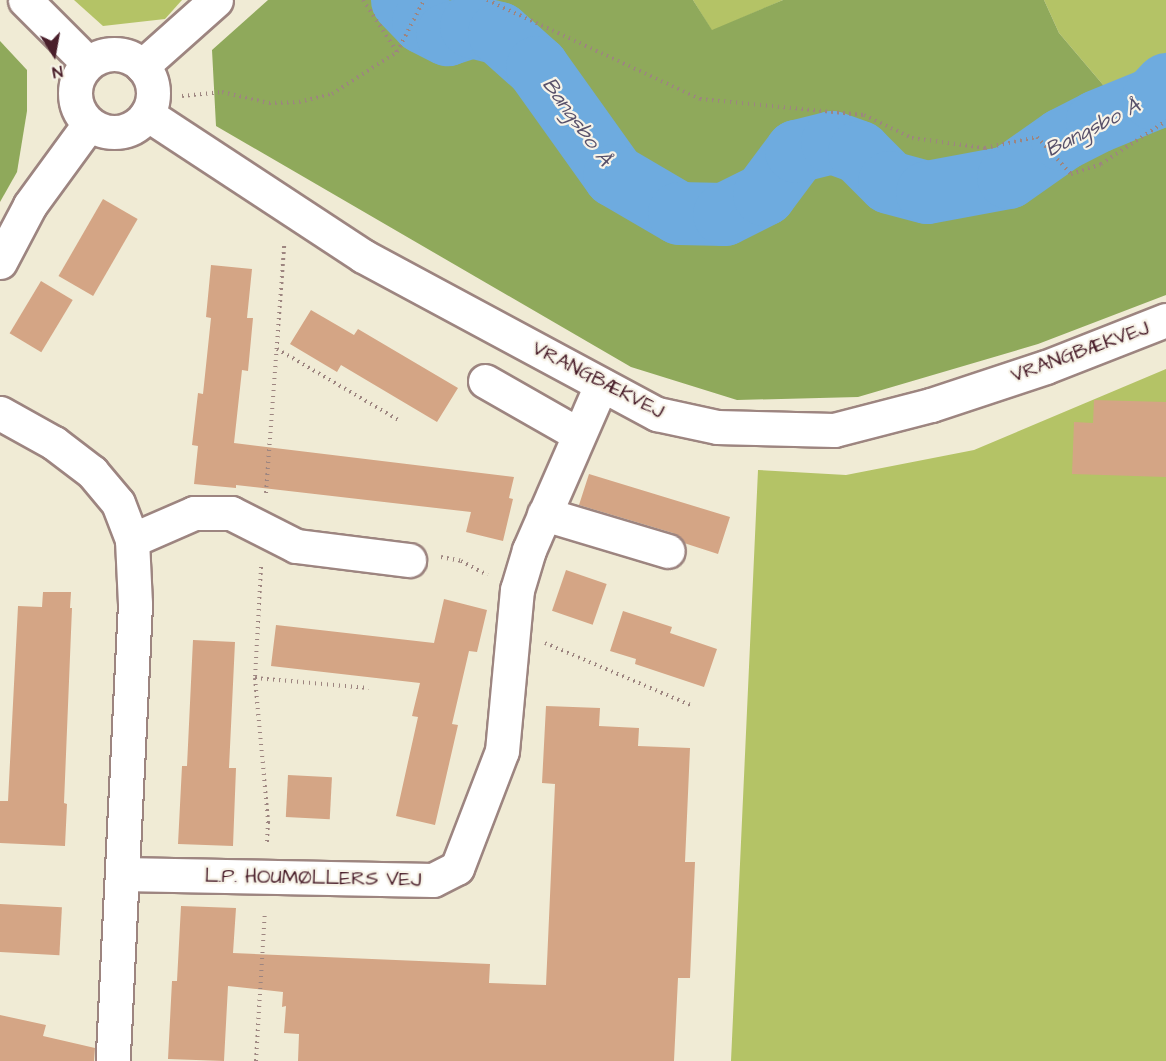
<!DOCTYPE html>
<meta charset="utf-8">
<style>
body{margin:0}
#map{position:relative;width:1166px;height:1061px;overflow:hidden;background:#f0ebd5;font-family:"Architects Daughter",sans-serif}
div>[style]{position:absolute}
.green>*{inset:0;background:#b4c366}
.forest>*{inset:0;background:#8fa95b}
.river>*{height:63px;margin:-31.5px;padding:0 31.5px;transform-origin:31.5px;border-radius:31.5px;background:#6eabdf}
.building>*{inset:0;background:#d4a585;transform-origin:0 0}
.path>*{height:4px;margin-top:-2px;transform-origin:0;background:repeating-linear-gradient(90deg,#9d8580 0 1.5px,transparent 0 6px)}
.roads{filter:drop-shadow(2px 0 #9d8580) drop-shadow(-2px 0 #9d8580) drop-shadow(0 2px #9d8580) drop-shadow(0 -2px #9d8580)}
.street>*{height:33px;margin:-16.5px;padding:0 16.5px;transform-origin:16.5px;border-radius:16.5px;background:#fff}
.secondary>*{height:33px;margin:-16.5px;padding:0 16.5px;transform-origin:16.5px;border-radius:16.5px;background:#fff}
.secondary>.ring{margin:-16.5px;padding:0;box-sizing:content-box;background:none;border:33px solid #fff;border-radius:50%}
span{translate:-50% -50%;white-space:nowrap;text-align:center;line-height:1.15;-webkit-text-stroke:4.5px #f7f3e8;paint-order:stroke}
.street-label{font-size:20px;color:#4a1f2b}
.water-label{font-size:21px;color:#57506a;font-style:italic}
.north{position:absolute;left:24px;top:24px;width:60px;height:60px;-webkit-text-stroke:4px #f7f3e8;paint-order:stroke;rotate:169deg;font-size:16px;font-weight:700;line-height:24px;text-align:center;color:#4a1f2b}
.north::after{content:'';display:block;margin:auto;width:21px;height:27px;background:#4a1f2b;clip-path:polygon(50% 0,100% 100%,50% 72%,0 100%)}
</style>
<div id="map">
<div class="green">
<i style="clip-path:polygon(74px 0,182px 0,165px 19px,103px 26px)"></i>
<i style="clip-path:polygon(693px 0,783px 0,712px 31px)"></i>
<i style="clip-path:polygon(1044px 0,1166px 0,1166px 52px,1143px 72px,1104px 86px,1059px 33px)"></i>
<i style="clip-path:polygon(1166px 369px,1166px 1061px,731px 1061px,758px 470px,846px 475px,974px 450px)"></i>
</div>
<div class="forest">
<i style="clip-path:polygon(268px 0,693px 0,712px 30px,783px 0,1044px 0,1059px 33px,1104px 86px,1143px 72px,1166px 52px,1166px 295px,1038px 344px,858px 397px,737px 400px,631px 367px,216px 126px,212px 50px)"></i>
<i style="clip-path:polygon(0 41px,27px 70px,27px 111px,17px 172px,0 202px)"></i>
</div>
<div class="river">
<i style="left:402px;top:0;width:30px;rotate:46deg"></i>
<i style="left:423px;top:22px;width:27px;rotate:27deg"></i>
<i style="left:447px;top:34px;width:25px;rotate:-18deg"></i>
<i style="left:471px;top:26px;width:29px;rotate:14deg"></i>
<i style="left:499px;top:33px;width:51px;rotate:41.8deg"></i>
<i style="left:537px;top:67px;width:133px;rotate:54.5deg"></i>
<i style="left:614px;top:175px;width:75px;rotate:30.3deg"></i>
<i style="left:679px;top:213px;width:45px;rotate:1.3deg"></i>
<i style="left:724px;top:214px;width:45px;rotate:-26.6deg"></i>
<i style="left:764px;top:194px;width:54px;rotate:-53.3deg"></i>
<i style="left:796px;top:151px;width:37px;rotate:-14deg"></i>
<i style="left:832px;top:142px;width:29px;rotate:20deg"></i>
<i style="left:859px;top:152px;width:42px;rotate:45deg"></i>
<i style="left:889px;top:182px;width:39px;rotate:15deg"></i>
<i style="left:927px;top:192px;width:82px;rotate:-10.5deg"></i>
<i style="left:1008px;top:177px;width:66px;rotate:-35.1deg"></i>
<i style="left:1062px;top:139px;width:39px;rotate:-27deg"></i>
<i style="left:1097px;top:121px;width:61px;rotate:-22.3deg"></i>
<i style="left:1153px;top:98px;width:19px;rotate:-47deg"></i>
</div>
<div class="building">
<i style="left:103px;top:199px;width:40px;height:89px;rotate:30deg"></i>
<i style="clip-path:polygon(211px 265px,252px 269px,247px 318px,253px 318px,248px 371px,242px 370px,234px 443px,514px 477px,509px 498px,513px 499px,503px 541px,466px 532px,471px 512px,236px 485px,236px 488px,194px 484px,198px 446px,192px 445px,198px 393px,203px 394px,211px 318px,206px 317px)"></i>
<i style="left:41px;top:281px;width:37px;height:61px;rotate:31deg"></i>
<i style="clip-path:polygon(311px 310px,354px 335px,358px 329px,458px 388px,437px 422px,341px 365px,337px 372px,290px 344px)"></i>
<i style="clip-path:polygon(1094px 400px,1166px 402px,1166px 477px,1072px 474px,1074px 422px,1093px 423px)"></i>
<i style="clip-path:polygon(589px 474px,730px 517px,718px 554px,684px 543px,673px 533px,579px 505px)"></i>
<i style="left:566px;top:570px;width:43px;height:43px;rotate:19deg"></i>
<i style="clip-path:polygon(43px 592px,71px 592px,70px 608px,72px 608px,64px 803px,67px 804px,65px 846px,0 843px,0 801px,8px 801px,18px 606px,42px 607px)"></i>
<i style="clip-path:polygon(444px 599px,487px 610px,477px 652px,469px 651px,452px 724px,458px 725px,435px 825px,396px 816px,418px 717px,412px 716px,420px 683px,271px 666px,276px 625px,434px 643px)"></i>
<i style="clip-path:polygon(623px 611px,672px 627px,670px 633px,717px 649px,704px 687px,635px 664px,636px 659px,610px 651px)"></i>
<i style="clip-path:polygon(193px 640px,235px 642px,229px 768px,236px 768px,233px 846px,178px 844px,182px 766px,187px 766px)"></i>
<i style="clip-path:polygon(546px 706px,600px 708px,599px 726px,639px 728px,638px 746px,690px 748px,685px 862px,695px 862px,690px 978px,678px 978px,674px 1061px,298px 1061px,299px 1034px,284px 1033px,286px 1006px,282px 1007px,283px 992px,228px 986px,224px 1061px,168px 1059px,172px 981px,177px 981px,181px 906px,236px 908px,233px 953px,490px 964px,489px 983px,546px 985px,555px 784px,542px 783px)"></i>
<i style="left:288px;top:775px;width:44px;height:42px;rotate:3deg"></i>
<i style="left:0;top:904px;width:62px;height:48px;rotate:3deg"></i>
<i style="clip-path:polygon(0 1015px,46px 1025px,43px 1036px,95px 1048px,94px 1061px,0 1061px)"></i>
</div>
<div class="path">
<i style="left:363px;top:0;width:62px;rotate:56.8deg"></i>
<i style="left:397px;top:52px;width:59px;rotate:-62.6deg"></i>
<i style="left:487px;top:0;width:235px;rotate:24.9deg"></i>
<i style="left:700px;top:99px;width:165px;rotate:5.6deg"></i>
<i style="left:864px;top:115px;width:53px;rotate:25.6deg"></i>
<i style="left:912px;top:138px;width:74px;rotate:7.8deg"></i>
<i style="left:985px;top:148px;width:53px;rotate:-11.9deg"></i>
<i style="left:1037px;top:137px;width:50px;rotate:47.4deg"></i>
<i style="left:1071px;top:174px;width:32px;rotate:-18deg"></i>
<i style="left:1101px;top:164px;width:78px;rotate:-33.5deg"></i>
<i style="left:182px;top:96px;width:40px;rotate:-5.7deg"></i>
<i style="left:222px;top:92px;width:48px;rotate:13.2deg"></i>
<i style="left:269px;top:103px;width:30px;rotate:-2deg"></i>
<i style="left:299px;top:102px;width:34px;rotate:-14deg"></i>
<i style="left:332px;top:94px;width:77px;rotate:-32.9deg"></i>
<i style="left:277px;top:349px;width:143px;rotate:30.3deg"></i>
<i style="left:266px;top:493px;width:248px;rotate:-85.8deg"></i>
<i style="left:441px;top:557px;width:20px;rotate:11deg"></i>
<i style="left:461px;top:561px;width:30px;rotate:28deg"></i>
<i style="left:261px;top:567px;width:111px;rotate:93.1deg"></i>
<i style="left:255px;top:678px;width:145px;rotate:84.8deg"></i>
<i style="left:268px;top:822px;width:21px;rotate:93deg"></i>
<i style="left:545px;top:643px;width:161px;rotate:23.1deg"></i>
<i style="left:255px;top:678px;width:114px;rotate:5deg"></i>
<i style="left:256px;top:1061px;width:150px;rotate:-86.6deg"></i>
</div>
<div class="roads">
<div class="street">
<i style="left:25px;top:0;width:89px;rotate:45deg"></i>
<i style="left:147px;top:114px;width:258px;rotate:33.3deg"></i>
<i style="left:363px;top:256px;width:334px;rotate:28.3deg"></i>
<i style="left:657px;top:414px;width:61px;rotate:12.2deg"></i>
<i style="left:717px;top:427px;width:117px;rotate:1.5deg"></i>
<i style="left:834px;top:430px;width:100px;rotate:-14.5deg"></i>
<i style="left:931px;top:405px;width:121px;rotate:-18.3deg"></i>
<i style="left:1046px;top:367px;width:129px;rotate:-21.4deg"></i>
<i style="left:485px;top:381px;width:107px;rotate:29.7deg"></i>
<i style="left:0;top:413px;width:62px;rotate:29.1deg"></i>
<i style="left:54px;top:443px;width:48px;rotate:37.3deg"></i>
<i style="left:92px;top:472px;width:40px;rotate:50deg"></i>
<i style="left:118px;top:503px;width:40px;rotate:69deg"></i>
<i style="left:132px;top:540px;width:64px;rotate:87.3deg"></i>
<i style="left:135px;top:604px;width:458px;rotate:92.8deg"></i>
<i style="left:544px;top:514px;width:129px;rotate:16.6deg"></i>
<i style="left:132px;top:540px;width:68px;rotate:-23.5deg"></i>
<i style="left:194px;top:513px;width:37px"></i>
<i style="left:231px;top:513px;width:73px;rotate:26.9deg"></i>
<i style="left:296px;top:546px;width:114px;rotate:7.1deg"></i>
<i style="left:122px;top:874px;width:311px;rotate:1.1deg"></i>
<i style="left:433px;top:880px;width:27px;rotate:-27deg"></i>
<i style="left:457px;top:868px;width:125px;rotate:-69deg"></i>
<i style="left:502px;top:751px;width:162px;rotate:-84.7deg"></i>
<i style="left:517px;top:590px;width:42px;rotate:-73.3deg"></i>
<i style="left:529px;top:550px;width:180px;rotate:-66.4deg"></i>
</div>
<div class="secondary">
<i class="ring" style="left:75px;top:54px;width:45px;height:45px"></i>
<i style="left:142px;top:66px;width:99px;rotate:-41.7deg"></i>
<i style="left:0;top:262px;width:64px;rotate:-62.2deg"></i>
<i style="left:30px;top:205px;width:100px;rotate:-53.9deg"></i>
</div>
</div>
<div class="street-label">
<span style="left:1080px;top:352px;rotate:-20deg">VRANGBÆKVEJ</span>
<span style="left:598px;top:380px;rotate:27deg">VRANGBÆKVEJ</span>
<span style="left:313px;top:878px;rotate:1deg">L.P. HOUMØLLERS VEJ</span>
</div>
<div class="water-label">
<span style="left:577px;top:122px;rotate:54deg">Bangsbo Å</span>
<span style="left:1093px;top:128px;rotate:-27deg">Bangsbo Å</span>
</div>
<div class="north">N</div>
</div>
